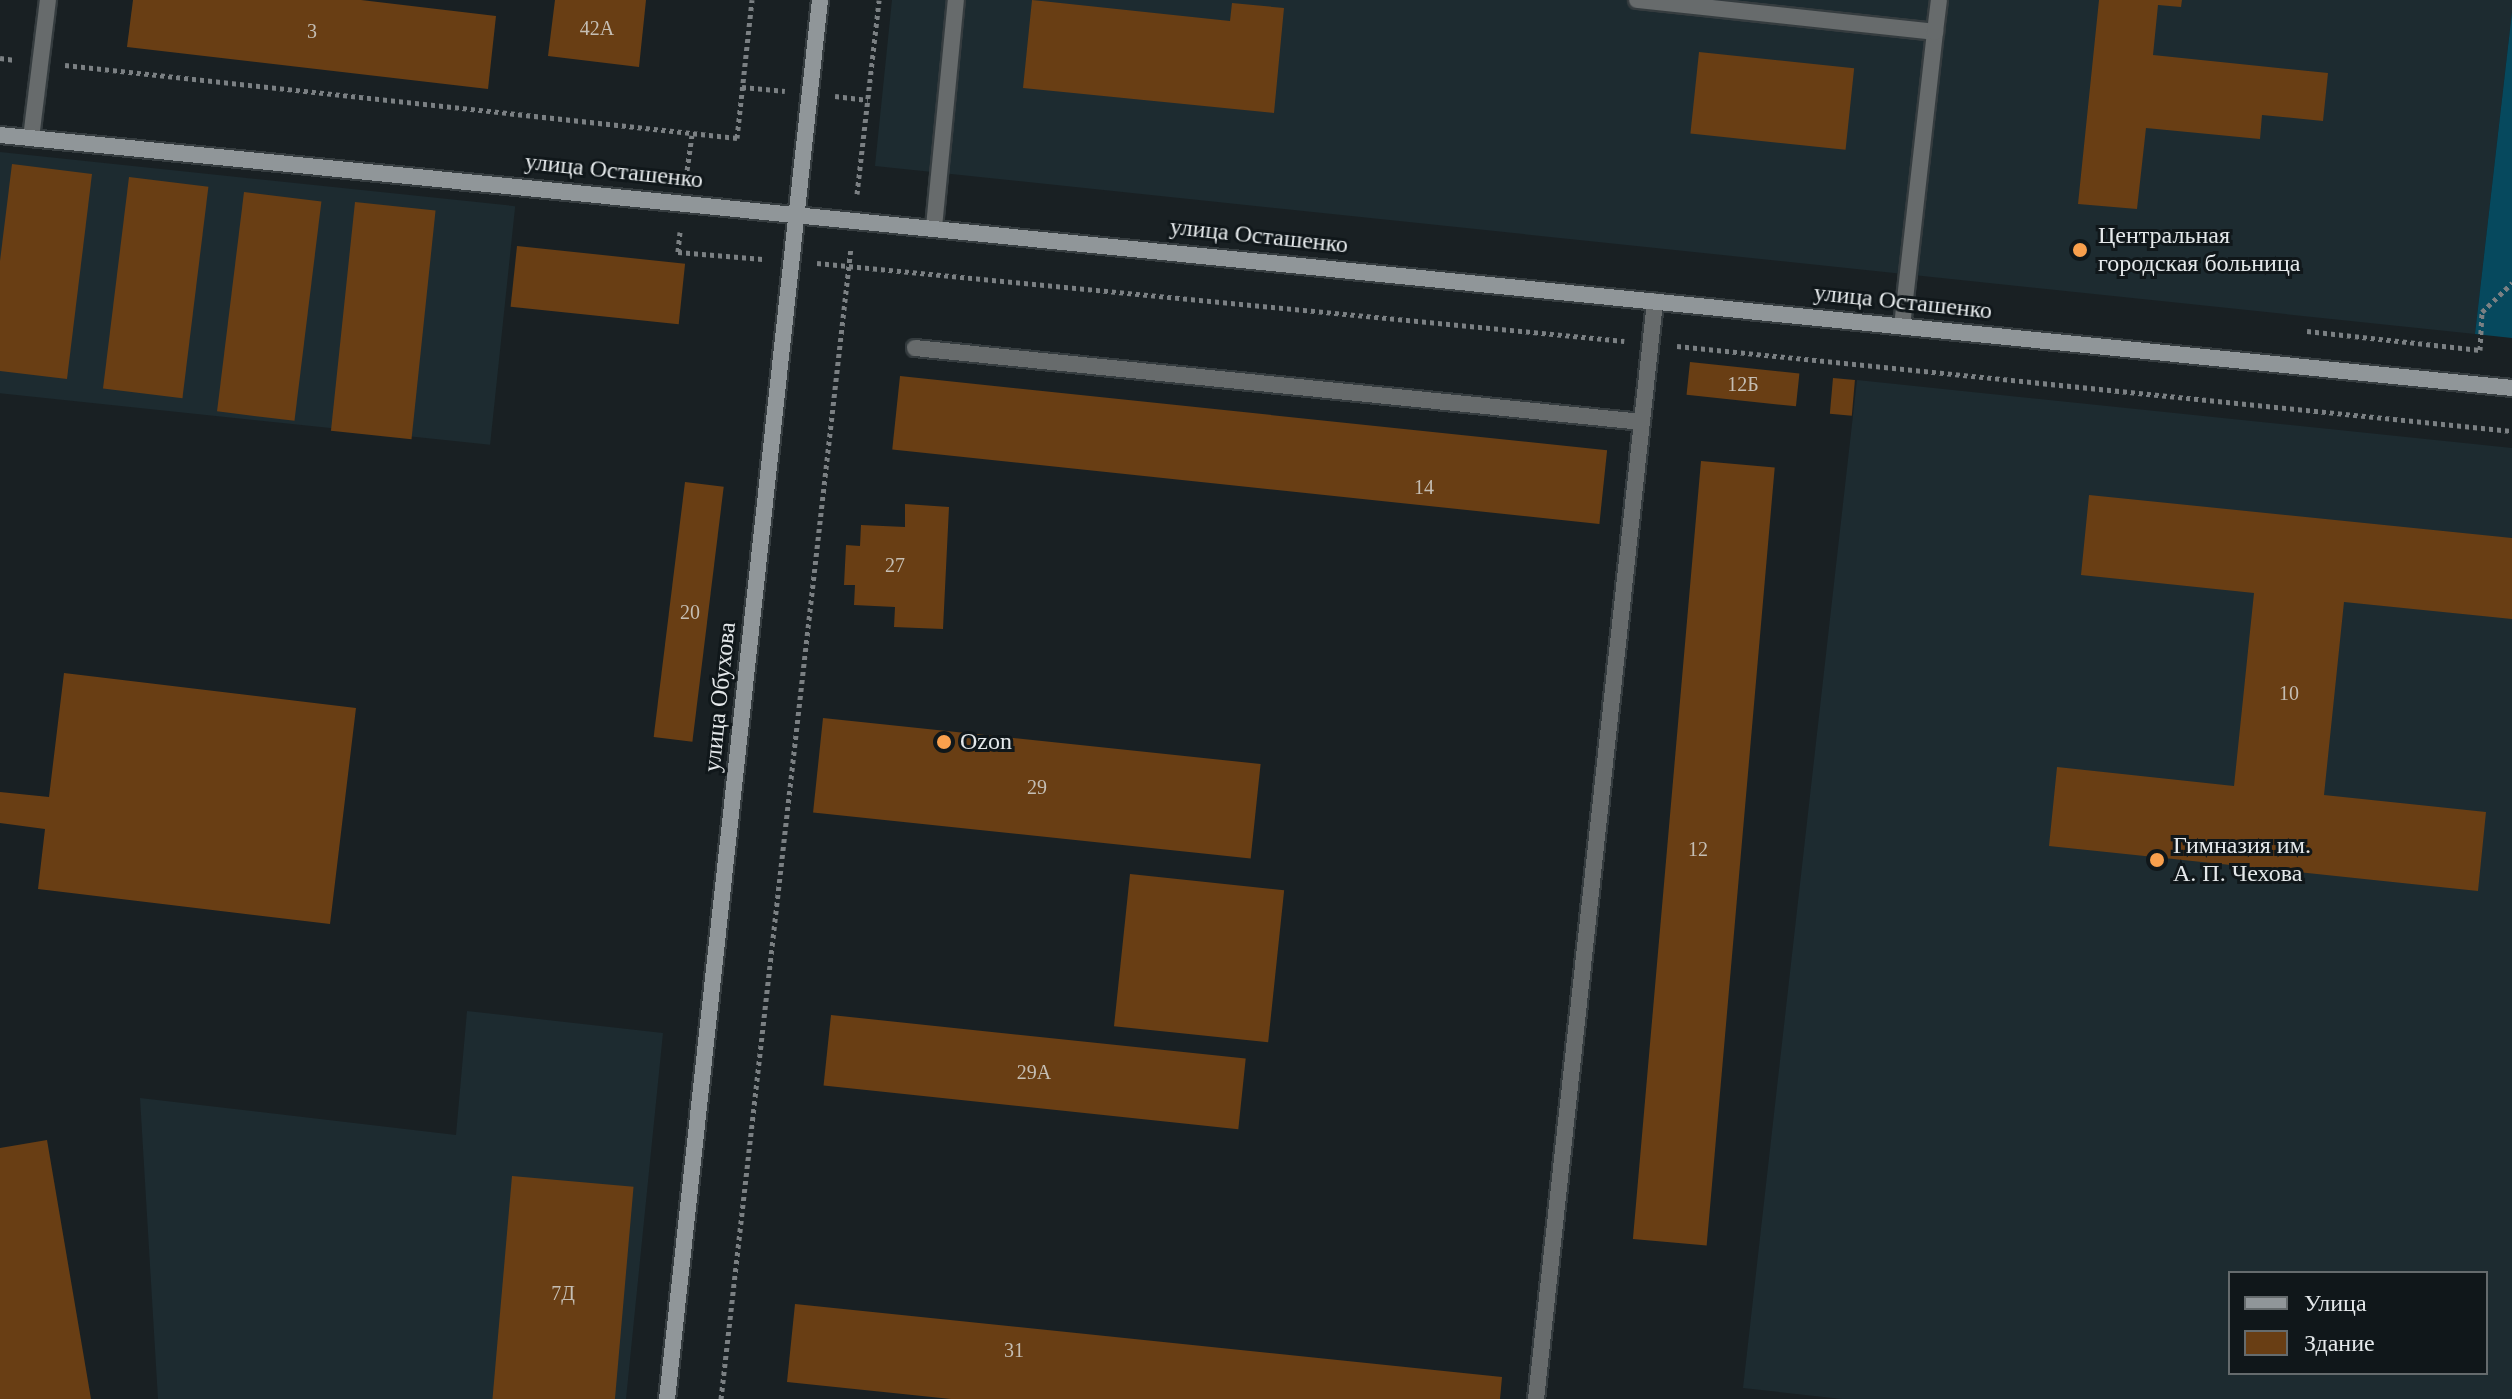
<!DOCTYPE html>
<meta charset="utf-8">
<style>
body{margin:0}
#map{position:relative;width:2512px;height:1399px;overflow:hidden;background:#192023;font-family:"Times New Roman",serif}
div>[style]{position:absolute}
.built>*{inset:0;background:#1d2b30;transform-origin:0 0}
.green>*{inset:0;background:#06495e}
.building>*{inset:0;background:#693e14;transform-origin:0 0}
.path>*{height:5px;margin-top:-2.5px;transform-origin:0;background:repeating-linear-gradient(90deg,#7b8083 0 4px,transparent 0 8px)}
.roads{filter:drop-shadow(2px 0 #353c3f) drop-shadow(-2px 0 #353c3f) drop-shadow(0 2px #353c3f) drop-shadow(0 -2px #353c3f)}
.lane>*{height:16px;margin:-8px;padding:0 8px;transform-origin:8px;border-radius:8px;background:#676b6c}
.secondary>*{height:16px;margin:-8px;padding:0 8px;transform-origin:8px;border-radius:8px;background:#909699}
.dots>*{width:22px;height:22px;translate:-50% -50%;box-sizing:border-box;border:4px solid #10171a;border-radius:50%}
span{translate:-50% -50%;white-space:nowrap;text-align:center;line-height:1.15;-webkit-text-stroke:6px #10171a;paint-order:stroke}
.number-label{font-size:20px;color:#c5beb4}
.number-label span{-webkit-text-stroke-width:0}
.street-label{font-size:24px;color:#e4e8ea}
.poi-label{font-size:24px;color:#e4e8ea}
.left{translate:0 -50%;text-align:left}
.legend{position:absolute;left:2228px;top:1271px;width:260px;height:104px;box-sizing:border-box;background:#10171a;border:2px solid #656b6d;margin:0;padding:10px 14px;list-style:none;font-size:24px;color:#e4e8ea}
.legend li{display:flex;align-items:center;gap:16px;height:40px}
.legend b{width:40px;border:2px solid #656b6d}
</style>
<div id="map">
<div class="built">
<i style="clip-path:polygon(892px 0,2512px 0,2512px 12px,2475px 334px,875px 166px)"></i>
<i style="left:0;top:152px;width:518px;height:240px;rotate:6deg"></i>
<i style="clip-path:polygon(evenodd,1857px 380px,2512px 448px,2512px 1399px,1842px 1399px,1743px 1388px,1857px 380px,2230px 1273px,2486px 1273px,2486px 1373px,2230px 1373px,2230px 1273px)"></i>
<i style="clip-path:polygon(467px 1011px,663px 1033px,626px 1399px,158px 1399px,140px 1098px,456px 1135px)"></i>
</div>
<div class="green">
<i style="clip-path:polygon(2512px 12px,2512px 338px,2475px 334px)"></i>
</div>
<div class="building">
<i style="clip-path:polygon(133px 0,361px 0,496px 16px,488px 89px,127px 47px)"></i>
<i style="clip-path:polygon(555px 0,646px 0,639px 67px,548px 56px)"></i>
<i style="clip-path:polygon(1032px 0,1230px 21px,1232px 3px,1284px 8px,1274px 113px,1023px 88px)"></i>
<i style="clip-path:polygon(2099px 0,2182px 0,2181px 7px,2158px 5px,2153px 55px,2328px 73px,2323px 121px,2262px 115px,2260px 139px,2146px 128px,2137px 209px,2078px 204px)"></i>
<i style="left:1699px;top:52px;width:156px;height:82px;rotate:6deg"></i>
<i style="clip-path:polygon(12px 164px,92px 174px,67px 379px,0 371px,0 261px)"></i>
<i style="left:129px;top:177px;width:80px;height:213px;rotate:7deg"></i>
<i style="left:244px;top:192px;width:78px;height:221px;rotate:7deg"></i>
<i style="left:355px;top:202px;width:81px;height:230px;rotate:6deg"></i>
<i style="left:517px;top:246px;width:169px;height:61px;rotate:6deg"></i>
<i style="left:1690px;top:362px;width:110px;height:33px;rotate:6deg"></i>
<i style="left:900px;top:376px;width:711px;height:74px;rotate:6deg"></i>
<i style="left:1833px;top:378px;width:22px;height:36px;rotate:5deg"></i>
<i style="left:1701px;top:461px;width:74px;height:781px;rotate:5deg"></i>
<i style="left:685px;top:482px;width:39px;height:257px;rotate:7deg"></i>
<i style="clip-path:polygon(2089px 495px,2512px 538px,2512px 619px,2344px 602px,2324px 795px,2486px 812px,2478px 891px,2049px 846px,2057px 767px,2234px 786px,2254px 593px,2081px 575px)"></i>
<i style="clip-path:polygon(905px 504px,949px 507px,943px 629px,894px 627px,895px 607px,854px 605px,855px 585px,844px 585px,846px 545px,860px 546px,861px 525px,905px 527px)"></i>
<i style="clip-path:polygon(64px 673px,356px 708px,330px 924px,38px 889px,45px 829px,0 823px,0 792px,49px 797px)"></i>
<i style="left:823px;top:718px;width:440px;height:95px;rotate:6deg"></i>
<i style="left:1130px;top:874px;width:155px;height:153px;rotate:6deg"></i>
<i style="left:831px;top:1015px;width:417px;height:71px;rotate:6deg"></i>
<i style="clip-path:polygon(47px 1140px,91px 1399px,0 1399px,0 1148px)"></i>
<i style="left:512px;top:1176px;width:122px;height:224px;rotate:5deg"></i>
<i style="clip-path:polygon(795px 1304px,1502px 1377px,1500px 1399px,951px 1399px,787px 1382px)"></i>
</div>
<div class="path">
<i style="left:0;top:58px;width:15px;rotate:8deg"></i>
<i style="left:65px;top:65px;width:676px;rotate:6.2deg"></i>
<i style="left:737px;top:138px;width:139px;rotate:-83.8deg"></i>
<i style="left:742px;top:87px;width:43px;rotate:5.3deg"></i>
<i style="left:835px;top:96px;width:33px;rotate:7deg"></i>
<i style="left:686px;top:178px;width:43px;rotate:-82.1deg"></i>
<i style="left:857px;top:194px;width:195px;rotate:-83.5deg"></i>
<i style="left:680px;top:232px;width:20px;rotate:96deg"></i>
<i style="left:678px;top:252px;width:85px;rotate:4.7deg"></i>
<i style="left:817px;top:263px;width:811px;rotate:5.52deg"></i>
<i style="left:2307px;top:331px;width:174px;rotate:6.3deg"></i>
<i style="left:2480px;top:350px;width:38px;rotate:-87deg"></i>
<i style="left:2482px;top:312px;width:42px;rotate:-44deg"></i>
<i style="left:1677px;top:346px;width:839px;rotate:5.81deg"></i>
<i style="left:721px;top:1399px;width:1159px;rotate:-83.56deg"></i>
</div>
<div class="roads">
<div class="lane">
<i style="left:1637px;top:0;width:300px;rotate:6.1deg"></i>
<i style="left:1935px;top:32px;width:296px;rotate:96.4deg"></i>
<i style="left:1935px;top:32px;width:32px;rotate:-83deg"></i>
<i style="left:31px;top:138px;width:139px;rotate:-83deg"></i>
<i style="left:934px;top:227px;width:228px;rotate:-84.5deg"></i>
<i style="left:915px;top:348px;width:731px;rotate:5.81deg"></i>
<i style="left:1536px;top:1399px;width:1104px;rotate:-83.81deg"></i>
</div>
<div class="secondary">
<i style="left:0;top:135px;width:2525px;rotate:5.75deg"></i>
<i style="left:667px;top:1399px;width:1407px;rotate:-83.76deg"></i>
</div>
</div>
<div class="dots">
<i style="left:2080px;top:250px;background:#f9a04d"></i>
<i style="left:944px;top:742px;background:#f9a04d"></i>
<i style="left:2157px;top:860px;background:#f9a04d"></i>
</div>
<div class="number-label">
<span style="left:597px;top:28px">42А</span>
<span style="left:312px;top:31px">3</span>
<span style="left:1743px;top:384px">12Б</span>
<span style="left:1424px;top:487px">14</span>
<span style="left:895px;top:565px">27</span>
<span style="left:690px;top:612px">20</span>
<span style="left:2289px;top:693px">10</span>
<span style="left:1037px;top:787px">29</span>
<span style="left:1698px;top:849px">12</span>
<span style="left:1034px;top:1072px">29А</span>
<span style="left:563px;top:1293px">7Д</span>
<span style="left:1014px;top:1350px">31</span>
</div>
<div class="street-label">
<span style="left:614px;top:171px;rotate:6deg">улица Осташенко</span>
<span style="left:1259px;top:236px;rotate:6deg">улица Осташенко</span>
<span style="left:1903px;top:302px;rotate:6deg">улица Осташенко</span>
<span style="left:720px;top:697px;rotate:-84deg">улица Обухова</span>
</div>
<div class="poi-label">
<span class="left" style="left:2098px;top:250px">Центральная<br>городская больница</span>
<span class="left" style="left:960px;top:742px">Ozon</span>
<span class="left" style="left:2173px;top:860px">Гимназия им.<br>А. П. Чехова</span>
</div>
<ul class="legend">
<li><b style="height:10px;background:#909699"></b>Улица</li>
<li><b style="height:22px;background:#693e14"></b>Здание</li>
</ul>
</div>
